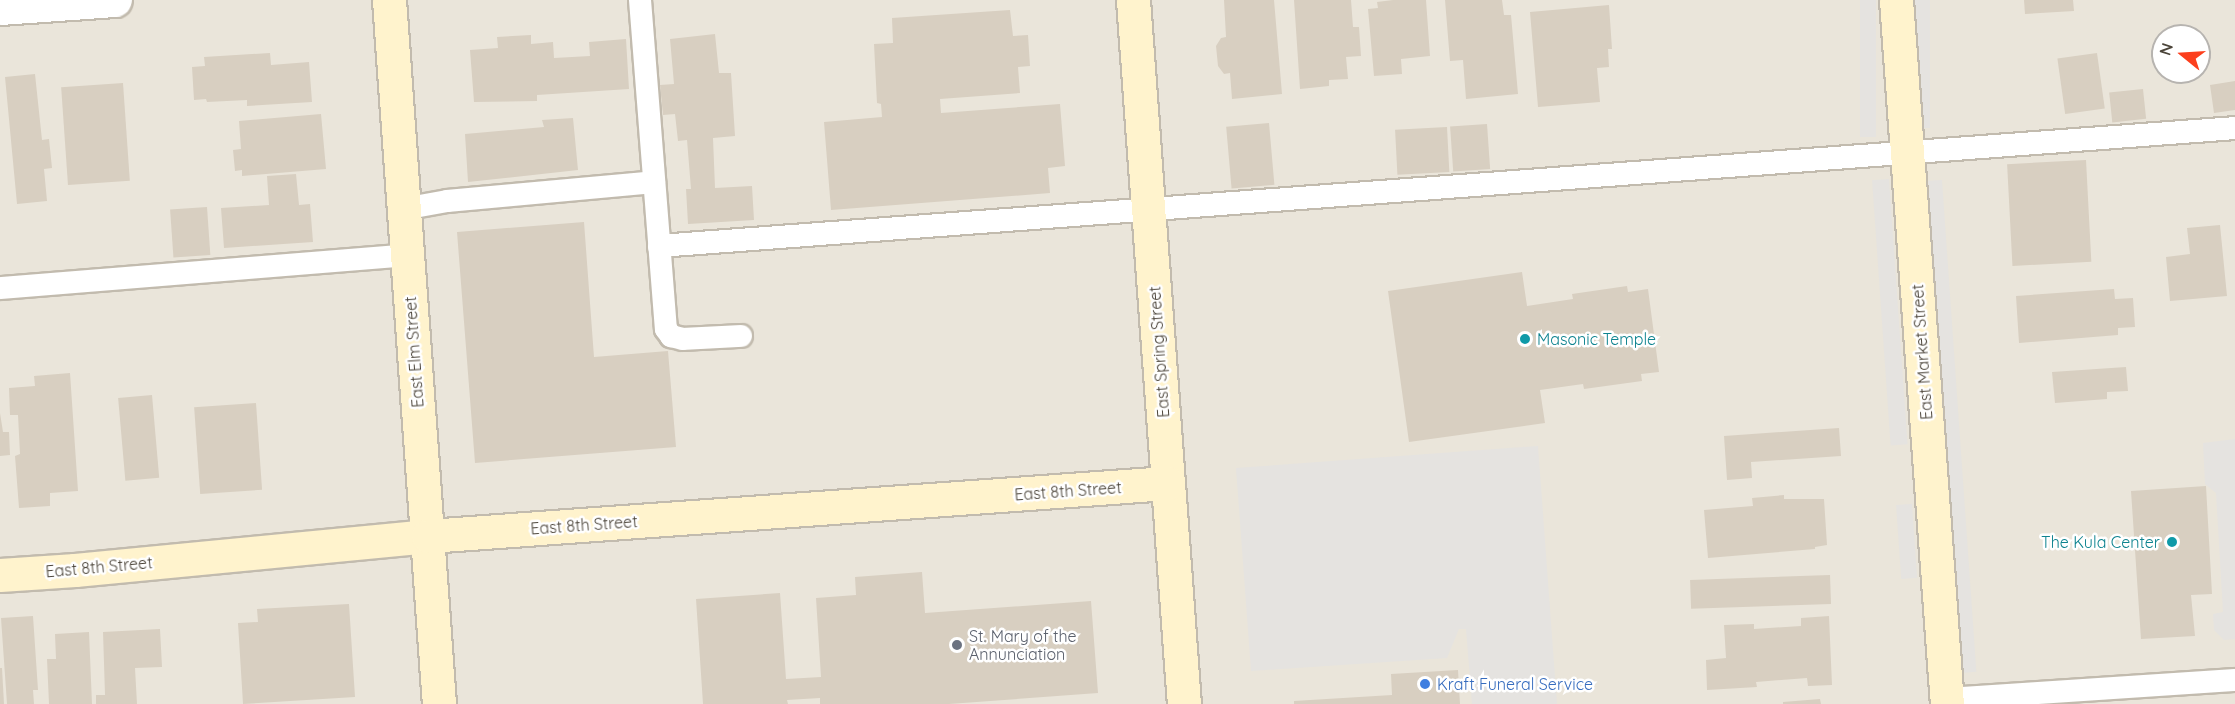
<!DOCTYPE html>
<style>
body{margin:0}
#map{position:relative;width:2235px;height:704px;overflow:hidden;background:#f6f3ec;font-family:Quicksand,sans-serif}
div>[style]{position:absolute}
.residential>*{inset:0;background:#eae5da}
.parking>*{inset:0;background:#e5e3e0;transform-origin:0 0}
.building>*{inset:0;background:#d8cfc1;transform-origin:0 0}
.roads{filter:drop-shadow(2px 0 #c2bbae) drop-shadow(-2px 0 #c2bbae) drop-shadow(0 2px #c2bbae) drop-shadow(0 -2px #c2bbae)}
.lane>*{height:22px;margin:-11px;padding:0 11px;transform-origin:11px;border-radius:11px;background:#fff}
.street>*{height:33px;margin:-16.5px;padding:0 16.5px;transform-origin:16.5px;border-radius:16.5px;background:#fff}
.secondary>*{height:33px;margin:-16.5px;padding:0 16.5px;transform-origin:16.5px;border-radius:16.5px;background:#fff3cd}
.dots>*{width:16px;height:16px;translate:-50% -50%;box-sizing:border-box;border:3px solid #fff;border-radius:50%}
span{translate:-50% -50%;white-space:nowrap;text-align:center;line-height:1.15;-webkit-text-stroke:5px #fff;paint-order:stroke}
.culture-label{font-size:16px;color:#0d838f}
.left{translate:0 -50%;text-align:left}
.right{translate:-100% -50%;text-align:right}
.street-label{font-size:16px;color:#4b4439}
.worship-label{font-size:16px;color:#5b616d}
.shop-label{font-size:16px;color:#366cbe}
.north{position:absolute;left:2151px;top:24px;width:60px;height:60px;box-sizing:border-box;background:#fff;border:2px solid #b7b4b0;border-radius:50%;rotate:288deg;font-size:16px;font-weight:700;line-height:24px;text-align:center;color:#4b4439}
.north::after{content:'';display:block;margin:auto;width:21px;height:27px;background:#fc3f1d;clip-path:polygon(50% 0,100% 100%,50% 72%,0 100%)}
</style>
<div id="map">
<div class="residential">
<i style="clip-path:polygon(evenodd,0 0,2235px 0,2235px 704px,0 704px,0 0,2163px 36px,2199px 36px,2199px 72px,2163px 72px,2163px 36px)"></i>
</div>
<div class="parking">
<i style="left:1860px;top:0;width:16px;height:137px"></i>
<i style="left:1913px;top:0;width:17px;height:128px"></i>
<i style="left:1889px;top:179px;width:266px;height:17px;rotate:86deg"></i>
<i style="left:1942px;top:180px;width:493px;height:16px;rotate:86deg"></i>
<i style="clip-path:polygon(2235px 439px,2235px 639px,2224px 640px,2214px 630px,2213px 614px,2223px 612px,2216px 493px,2205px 484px,2203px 443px)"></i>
<i style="clip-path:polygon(1538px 446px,1557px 704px,1472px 704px,1466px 629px,1459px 629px,1447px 658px,1251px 671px,1236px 468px)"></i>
<i style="left:1912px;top:504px;width:74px;height:16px;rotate:86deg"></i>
</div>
<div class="building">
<i style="clip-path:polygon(1224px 0,1274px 0,1282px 94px,1232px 99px,1230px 73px,1224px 74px,1218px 66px,1216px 46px,1221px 38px,1226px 37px)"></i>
<i style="clip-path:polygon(1294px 0,1351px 0,1353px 27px,1359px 27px,1361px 56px,1346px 57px,1348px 79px,1329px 80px,1329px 86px,1300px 89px)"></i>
<i style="clip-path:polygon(1393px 0,1426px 0,1430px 56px,1401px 59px,1402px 74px,1374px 76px,1368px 9px,1378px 8px,1377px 2px)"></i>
<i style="clip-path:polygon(1445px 0,1502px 0,1504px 15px,1511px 15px,1518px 94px,1466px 99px,1463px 60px,1450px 61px)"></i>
<i style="clip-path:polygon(2024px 0,2073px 0,2074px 11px,2025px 14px)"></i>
<i style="clip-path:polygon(1609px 5px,1612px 49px,1608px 49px,1609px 67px,1597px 68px,1600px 102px,1538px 107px,1530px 12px)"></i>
<i style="clip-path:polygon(1010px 10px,1013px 36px,1028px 35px,1030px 66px,1018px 67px,1020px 93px,940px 99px,941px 113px,1060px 104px,1065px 166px,1048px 168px,1050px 193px,831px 210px,824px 122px,882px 117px,881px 104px,877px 103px,874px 44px,893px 43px,892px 18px)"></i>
<i style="clip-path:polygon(715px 34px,719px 73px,731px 73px,735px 136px,713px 138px,715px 188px,752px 186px,754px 220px,688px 224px,686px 189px,691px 189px,687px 140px,678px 141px,675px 114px,663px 115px,660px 85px,674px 84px,670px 39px)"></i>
<i style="clip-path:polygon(531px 35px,531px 44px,553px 42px,554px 58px,590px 56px,589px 42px,626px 39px,629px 89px,537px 95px,537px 101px,474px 102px,470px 50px,498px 48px,497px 37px)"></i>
<i style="clip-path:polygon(270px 53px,271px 65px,309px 62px,312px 102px,247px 106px,247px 100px,207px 102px,206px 99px,194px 100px,192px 67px,205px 66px,204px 57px)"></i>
<i style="left:2097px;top:53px;width:56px;height:40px;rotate:82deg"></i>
<i style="clip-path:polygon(35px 74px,42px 140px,49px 139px,52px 168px,44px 169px,47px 201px,17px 204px,5px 77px)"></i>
<i style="clip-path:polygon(2235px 81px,2235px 110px,2214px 113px,2210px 85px)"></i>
<i style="left:123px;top:83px;width:98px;height:62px;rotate:86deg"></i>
<i style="left:2143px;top:89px;width:30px;height:34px;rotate:84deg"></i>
<i style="clip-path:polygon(321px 114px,326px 169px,242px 176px,242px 170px,235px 171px,233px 150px,241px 149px,239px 121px)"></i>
<i style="clip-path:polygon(573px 118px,578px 170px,468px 182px,465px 134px,544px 127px,542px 120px)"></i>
<i style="left:1269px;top:123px;width:62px;height:43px;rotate:85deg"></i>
<i style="left:1487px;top:124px;width:45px;height:37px;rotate:86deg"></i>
<i style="left:1447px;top:127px;width:45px;height:52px;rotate:87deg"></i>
<i style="left:2086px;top:160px;width:102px;height:79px;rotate:87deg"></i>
<i style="clip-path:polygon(296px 174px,299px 205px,310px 204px,313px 242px,224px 248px,221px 208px,269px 205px,267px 176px)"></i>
<i style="left:207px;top:207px;width:48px;height:37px;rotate:86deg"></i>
<i style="clip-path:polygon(584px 222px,594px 357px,668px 351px,676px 447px,475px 463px,457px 232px)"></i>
<i style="clip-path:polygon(2220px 225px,2227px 296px,2170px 301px,2166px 257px,2190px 254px,2187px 228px)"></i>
<i style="clip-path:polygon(1522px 272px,1527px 306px,1573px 299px,1572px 294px,1627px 286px,1628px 292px,1648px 289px,1659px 372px,1641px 374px,1642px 381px,1584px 389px,1583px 384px,1540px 390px,1545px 423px,1409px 442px,1388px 291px)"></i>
<i style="clip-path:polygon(2114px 289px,2115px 299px,2133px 298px,2135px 327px,2118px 328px,2118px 335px,2019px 343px,2016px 296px)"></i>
<i style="clip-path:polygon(2126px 367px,2128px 391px,2107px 392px,2107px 399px,2055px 403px,2052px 372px)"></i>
<i style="clip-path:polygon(70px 373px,78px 491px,50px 493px,50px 506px,19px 508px,15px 456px,20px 454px,18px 415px,10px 415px,9px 388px,35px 386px,34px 376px)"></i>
<i style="left:152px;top:395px;width:83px;height:34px;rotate:85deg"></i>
<i style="left:256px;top:403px;width:87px;height:62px;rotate:86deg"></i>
<i style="clip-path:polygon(0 413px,3px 432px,9px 432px,10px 455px,0 456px)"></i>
<i style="clip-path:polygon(1839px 428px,1841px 456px,1751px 462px,1752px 478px,1727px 480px,1724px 436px)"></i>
<i style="clip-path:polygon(2206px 486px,2212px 594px,2191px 595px,2195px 636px,2141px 639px,2131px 491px)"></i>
<i style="clip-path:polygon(1784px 495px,1784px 499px,1824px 499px,1827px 545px,1815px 547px,1815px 549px,1708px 558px,1704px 510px,1753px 506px,1752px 498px)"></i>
<i style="clip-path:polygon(922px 572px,925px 613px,1091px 601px,1098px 693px,949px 704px,820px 704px,820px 698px,787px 700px,788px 704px,703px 704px,696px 599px,780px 593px,786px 679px,821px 677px,816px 598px,856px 595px,855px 577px)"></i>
<i style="left:1830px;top:575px;width:29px;height:140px;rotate:88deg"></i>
<i style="clip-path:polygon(349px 604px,355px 697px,243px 704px,238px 623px,258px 622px,257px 609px)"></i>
<i style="clip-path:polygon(33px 616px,38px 690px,33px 690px,34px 704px,7px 704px,1px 618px)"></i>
<i style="clip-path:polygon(1829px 616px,1832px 685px,1808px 686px,1807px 678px,1756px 682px,1757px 687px,1707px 690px,1706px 660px,1726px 658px,1724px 625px,1754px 624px,1754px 629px,1801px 626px,1801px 618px)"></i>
<i style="clip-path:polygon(160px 629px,162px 667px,135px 668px,137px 704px,96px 704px,96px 695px,105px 695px,103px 632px)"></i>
<i style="clip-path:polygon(89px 632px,92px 704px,49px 704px,47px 659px,56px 659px,55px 634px)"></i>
<i style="clip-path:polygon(0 668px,2px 668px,4px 704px,0 704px)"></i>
<i style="clip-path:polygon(1458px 670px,1460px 704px,1294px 704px,1294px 701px,1392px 695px,1391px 674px)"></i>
<i style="clip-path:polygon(1820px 699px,1821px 704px,1783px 704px,1783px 702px)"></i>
</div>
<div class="roads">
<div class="lane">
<i style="left:640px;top:0;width:330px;rotate:85.5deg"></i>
<i style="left:666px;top:329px;width:9px;rotate:54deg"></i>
<i style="left:671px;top:336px;width:12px;rotate:14deg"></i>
<i style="left:683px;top:339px;width:58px;rotate:-3deg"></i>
<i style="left:403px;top:209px;width:45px;rotate:-10.3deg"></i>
<i style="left:447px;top:201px;width:208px;rotate:-5.2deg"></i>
<i style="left:659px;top:246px;width:1580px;rotate:-4.28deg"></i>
<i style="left:0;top:288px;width:408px;rotate:-4.6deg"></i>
<i style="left:1947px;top:699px;width:289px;rotate:-3.8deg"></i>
</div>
<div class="street">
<i style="left:0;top:8px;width:115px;rotate:-4deg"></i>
</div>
<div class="secondary">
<i style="left:389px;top:0;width:706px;rotate:85.94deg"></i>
<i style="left:1133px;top:0;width:706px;rotate:85.86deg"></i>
<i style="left:1896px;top:0;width:706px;rotate:85.86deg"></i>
<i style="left:0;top:575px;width:75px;rotate:-3.8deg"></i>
<i style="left:75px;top:570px;width:355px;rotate:-5.5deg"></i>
<i style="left:428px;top:536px;width:742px;rotate:-4.1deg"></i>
</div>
</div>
<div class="dots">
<i style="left:1525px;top:339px;background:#0f9aa8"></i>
<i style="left:2172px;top:542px;background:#0f9aa8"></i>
<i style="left:957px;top:645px;background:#6b7280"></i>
<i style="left:1425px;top:684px;background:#3f7fe0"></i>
</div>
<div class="culture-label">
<span class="left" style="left:1537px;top:339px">Masonic Temple</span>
<span class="right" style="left:2160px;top:542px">The Kula Center</span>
</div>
<div class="street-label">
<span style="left:414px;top:352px;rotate:-94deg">East Elm Street</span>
<span style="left:1159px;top:352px;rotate:-94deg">East Spring Street</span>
<span style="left:1922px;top:352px;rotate:-94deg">East Market Street</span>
<span style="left:1068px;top:491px;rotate:-4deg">East 8th Street</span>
<span style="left:584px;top:525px;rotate:-4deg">East 8th Street</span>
<span style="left:99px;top:567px;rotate:-5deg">East 8th Street</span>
</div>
<div class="worship-label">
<span class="left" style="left:969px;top:645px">St. Mary of the<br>Annunciation</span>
</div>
<div class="shop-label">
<span class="left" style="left:1437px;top:684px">Kraft Funeral Service</span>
</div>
<div class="north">N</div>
</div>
